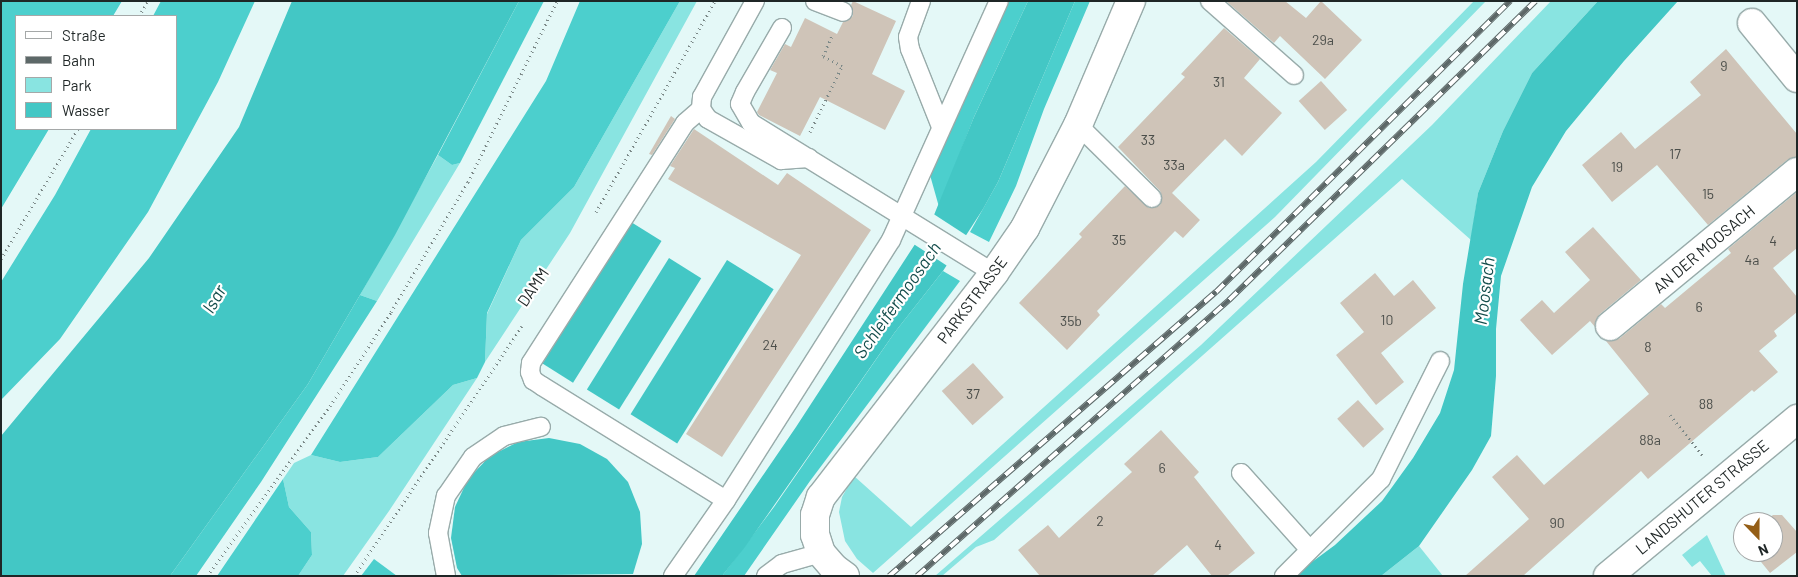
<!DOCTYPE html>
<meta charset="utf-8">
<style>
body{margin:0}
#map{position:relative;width:1798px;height:577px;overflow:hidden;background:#e4f8f7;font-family:Barlow,sans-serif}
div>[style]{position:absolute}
.green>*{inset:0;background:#89e4e1}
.forest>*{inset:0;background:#4ccfcd}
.water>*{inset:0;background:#43c7c5;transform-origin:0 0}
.pier>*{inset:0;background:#e4f8f7;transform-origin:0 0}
.building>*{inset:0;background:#cfc4b8;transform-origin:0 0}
.path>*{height:3px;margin-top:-1.5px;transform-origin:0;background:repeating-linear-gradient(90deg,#7b8887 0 1px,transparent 0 5px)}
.roads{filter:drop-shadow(1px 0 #98abaa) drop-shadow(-1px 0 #98abaa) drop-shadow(0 1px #98abaa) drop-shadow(0 -1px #98abaa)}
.lane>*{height:18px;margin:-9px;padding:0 9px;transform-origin:9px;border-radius:9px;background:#fff}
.street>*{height:28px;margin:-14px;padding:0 14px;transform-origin:14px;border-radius:14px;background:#fff}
.secondary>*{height:28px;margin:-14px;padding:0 14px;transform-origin:14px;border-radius:14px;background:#fff}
.rail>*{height:5.5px;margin-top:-2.75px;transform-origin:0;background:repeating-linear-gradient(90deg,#fff 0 11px,#5d6868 0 22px);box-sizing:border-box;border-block:1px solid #5d6868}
span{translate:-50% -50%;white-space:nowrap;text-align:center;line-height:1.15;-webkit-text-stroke:4.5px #fff;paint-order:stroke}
.number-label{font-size:14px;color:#4b4e4a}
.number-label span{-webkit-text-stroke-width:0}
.street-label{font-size:16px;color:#1f2626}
.water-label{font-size:18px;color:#134c4b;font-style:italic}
.frame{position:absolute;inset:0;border:2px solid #1f2626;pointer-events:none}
.legend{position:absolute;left:15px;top:15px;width:162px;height:115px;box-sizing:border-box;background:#fff;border:1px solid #a5a8a8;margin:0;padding:6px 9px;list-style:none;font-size:15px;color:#1f2626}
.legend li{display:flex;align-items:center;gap:10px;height:25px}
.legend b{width:25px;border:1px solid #a5a8a8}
.north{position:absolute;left:1733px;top:512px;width:50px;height:50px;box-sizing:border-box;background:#fff;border:1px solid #a5a8a8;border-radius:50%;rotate:158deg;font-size:14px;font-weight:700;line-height:20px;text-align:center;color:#1f2626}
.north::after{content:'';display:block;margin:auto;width:18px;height:22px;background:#945e16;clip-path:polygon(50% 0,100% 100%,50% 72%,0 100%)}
</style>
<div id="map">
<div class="green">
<i style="clip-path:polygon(680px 1px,697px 1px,570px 233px,485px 362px,487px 314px,521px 240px,574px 187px)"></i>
<i style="clip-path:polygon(1474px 1px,1486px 1px,1275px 217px,873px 573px,857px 559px,845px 541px,839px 512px,842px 497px,854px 476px,911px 527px,1316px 162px)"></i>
<i style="clip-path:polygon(1551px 1px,1598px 1px,1532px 73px,1503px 131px,1478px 193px,1471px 240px,1402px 179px,994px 540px,976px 547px,942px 576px,935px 576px,1201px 345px,1432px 125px)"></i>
<i style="clip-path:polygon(438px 155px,452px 165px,460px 163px,377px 301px,360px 295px)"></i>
<i style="clip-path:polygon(477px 378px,389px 511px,343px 576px,298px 576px,312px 555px,311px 532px,289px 507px,283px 479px,294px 463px,311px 455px,340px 462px,378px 457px,453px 385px)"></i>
<i style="clip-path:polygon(1707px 535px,1726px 576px,1712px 576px,1700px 561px,1692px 567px,1682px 555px)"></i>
<i style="clip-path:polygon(1419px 546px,1443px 576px,1381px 576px)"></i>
</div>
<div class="forest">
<i style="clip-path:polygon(1px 1px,122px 1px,113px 16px,16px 16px,16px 129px,49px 129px,1px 209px)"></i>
<i style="clip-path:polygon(161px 1px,255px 1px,218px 82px,148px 212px,60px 339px,1px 400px,1px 282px,55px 195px,91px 129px,176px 129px,176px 16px,153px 16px)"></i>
<i style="clip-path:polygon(519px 1px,544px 1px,460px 163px,452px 165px,438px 155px)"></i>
<i style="clip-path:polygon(580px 1px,680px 1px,574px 187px,521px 240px,487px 313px,485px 362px,477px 378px,453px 385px,378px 457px,340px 462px,311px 455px,546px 81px)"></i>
<i style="clip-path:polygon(1009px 1px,1028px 1px,974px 117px,939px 207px,930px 175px)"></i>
<i style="clip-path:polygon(1075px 1px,1090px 1px,1044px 109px,1016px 186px,989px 242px,970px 232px,998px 182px)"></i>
<i style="clip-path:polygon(943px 271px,960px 281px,810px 481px,744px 576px,722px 576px,774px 507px,895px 332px)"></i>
<i style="clip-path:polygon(360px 295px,377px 301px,261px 482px,196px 576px,170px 576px,308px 384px)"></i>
<i style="clip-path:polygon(283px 479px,289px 507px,311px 532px,312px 555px,298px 576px,217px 576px)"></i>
<i style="clip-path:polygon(374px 559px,397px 576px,361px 576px)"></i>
</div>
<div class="water">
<i style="clip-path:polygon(292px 1px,519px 1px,395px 235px,308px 384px,170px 576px,1px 576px,1px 436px,149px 258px,239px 127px)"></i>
<i style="clip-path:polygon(1028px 1px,1075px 1px,998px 182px,983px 209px,943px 271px,895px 332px,745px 547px,722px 576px,694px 576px,796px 427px,934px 215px,974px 117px)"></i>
<i style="clip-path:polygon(1598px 1px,1678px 1px,1624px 61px,1566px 131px,1532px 187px,1501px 276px,1496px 329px,1496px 376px,1491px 436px,1472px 470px,1419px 546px,1381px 576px,1293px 576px,1335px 545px,1382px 501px,1413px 458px,1440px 413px,1454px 370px,1463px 284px,1478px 193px,1503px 131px,1532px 73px)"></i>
<i style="left:631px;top:222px;width:36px;height:167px;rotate:32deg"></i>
<i style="left:669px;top:258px;width:38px;height:155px;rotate:32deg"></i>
<i style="left:727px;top:260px;width:55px;height:182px;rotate:32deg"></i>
<i style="clip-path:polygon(549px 438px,580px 444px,607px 459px,628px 482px,640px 512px,642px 544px,633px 574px,462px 576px,457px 568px,451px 538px,455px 507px,468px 479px,490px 456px,518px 442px)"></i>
</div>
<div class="pier">
<i style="left:932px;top:213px;width:44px;height:36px;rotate:33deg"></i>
</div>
<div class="building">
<i style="clip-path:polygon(853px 1px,896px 21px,872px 74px,905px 91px,885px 130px,820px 97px,800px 136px,759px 115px,757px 112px,777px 73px,770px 70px,785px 44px,791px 47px,805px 18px,837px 34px,843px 22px,853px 16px,851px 5px)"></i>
<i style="clip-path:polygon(1226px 1px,1285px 1px,1306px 18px,1321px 1px,1362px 40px,1325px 79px,1280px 36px,1274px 43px)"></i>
<i style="clip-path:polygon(1224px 28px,1260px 59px,1244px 78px,1282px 113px,1242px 156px,1225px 139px,1172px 193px,1200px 220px,1183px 238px,1175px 231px,1097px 311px,1100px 315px,1067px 350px,1019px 303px,1082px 237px,1079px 234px,1125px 186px,1149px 208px,1160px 205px,1162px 196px,1160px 191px,1118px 147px,1185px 77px,1181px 74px)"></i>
<i style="clip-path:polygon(1726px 49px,1797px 134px,1797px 157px,1787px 160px,1708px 225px,1657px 165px,1612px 202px,1582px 165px,1621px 132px,1635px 149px,1701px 95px,1690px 82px)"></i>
<i style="left:1321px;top:81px;width:39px;height:30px;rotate:48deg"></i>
<i style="clip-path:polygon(671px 116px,675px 119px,652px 155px,649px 154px)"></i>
<i style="clip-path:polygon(694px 129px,778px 185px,787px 173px,871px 230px,722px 457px,686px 434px,801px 255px,668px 179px,675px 168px,670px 166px)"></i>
<i style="clip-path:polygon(1797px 192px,1797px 248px,1773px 268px,1797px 297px,1797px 312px,1774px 331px,1777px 336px,1759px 351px,1778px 372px,1754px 392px,1752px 390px,1648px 479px,1641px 471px,1523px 576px,1465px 576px,1529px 519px,1492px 477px,1517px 455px,1544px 485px,1649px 394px,1606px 341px,1613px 341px,1620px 338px,1661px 304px,1665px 308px,1731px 253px,1728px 249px)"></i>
<i style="clip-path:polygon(1593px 227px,1641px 280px,1600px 314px,1596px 320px,1595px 327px,1590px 321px,1552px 355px,1520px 320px,1542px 300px,1554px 313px,1590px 280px,1565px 252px)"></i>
<i style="clip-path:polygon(1375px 273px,1394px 296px,1413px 280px,1436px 308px,1381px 353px,1404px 382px,1376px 405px,1336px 355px,1364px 332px,1340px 303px)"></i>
<i style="left:973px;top:363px;width:46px;height:42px;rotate:48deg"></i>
<i style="left:1358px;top:400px;width:39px;height:28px;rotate:48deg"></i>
<i style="clip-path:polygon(1161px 430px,1199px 472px,1194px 477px,1255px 553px,1227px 576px,1212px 576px,1187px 545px,1152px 576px,1040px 576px,1018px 550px,1048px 525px,1059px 538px,1132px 472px,1124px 464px)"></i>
<i style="clip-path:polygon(1773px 515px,1782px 515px,1797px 532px,1797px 552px,1770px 573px,1753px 552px,1773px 552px,1773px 522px,1764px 522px)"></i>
</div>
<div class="path">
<i style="left:139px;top:16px;width:17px;rotate:-59deg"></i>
<i style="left:810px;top:132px;width:73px;rotate:-64.1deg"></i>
<i style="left:842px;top:66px;width:21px;rotate:-152deg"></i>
<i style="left:823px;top:56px;width:24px;rotate:-66deg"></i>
<i style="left:596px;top:212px;width:242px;rotate:-60.6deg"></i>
<i style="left:1px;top:259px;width:151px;rotate:-59.4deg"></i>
<i style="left:1670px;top:415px;width:54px;rotate:51deg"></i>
<i style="left:207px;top:576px;width:210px;rotate:-54.1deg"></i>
<i style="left:330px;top:406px;width:112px;rotate:-57deg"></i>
<i style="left:391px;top:312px;width:151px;rotate:-59.4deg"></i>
<i style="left:468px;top:182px;width:202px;rotate:-63.8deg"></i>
<i style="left:354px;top:576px;width:301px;rotate:-56.1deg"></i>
</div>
<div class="roads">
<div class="lane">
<i style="left:755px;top:1px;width:110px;rotate:118.9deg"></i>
<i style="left:702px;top:97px;width:12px;rotate:95deg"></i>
<i style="left:701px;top:109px;width:21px;rotate:139deg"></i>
<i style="left:685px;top:123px;width:285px;rotate:122.7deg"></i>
<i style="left:531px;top:363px;width:9px;rotate:96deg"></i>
<i style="left:530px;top:372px;width:9px;rotate:69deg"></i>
<i style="left:533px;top:380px;width:11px;rotate:34deg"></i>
<i style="left:542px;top:386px;width:216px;rotate:31.8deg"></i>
<i style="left:726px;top:500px;width:308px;rotate:-57.6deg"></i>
<i style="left:891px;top:240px;width:262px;rotate:-65.7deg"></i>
<i style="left:815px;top:1px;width:30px;rotate:21deg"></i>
<i style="left:921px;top:1px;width:38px;rotate:110deg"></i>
<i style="left:908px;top:37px;width:12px;rotate:81deg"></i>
<i style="left:910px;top:49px;width:84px;rotate:68.3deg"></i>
<i style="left:1210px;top:1px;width:112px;rotate:41.4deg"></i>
<i style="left:782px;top:28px;width:74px;rotate:120deg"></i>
<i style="left:745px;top:92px;width:13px;rotate:113deg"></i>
<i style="left:740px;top:104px;width:22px;rotate:60deg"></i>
<i style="left:751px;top:123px;width:286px;rotate:31.7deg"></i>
<i style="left:701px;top:109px;width:12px;rotate:55deg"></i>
<i style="left:708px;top:119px;width:84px;rotate:29.3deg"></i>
<i style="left:781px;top:160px;width:28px;rotate:-4deg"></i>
<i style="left:1078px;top:125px;width:104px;rotate:44.6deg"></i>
<i style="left:1241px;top:473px;width:103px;rotate:48.1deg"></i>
<i style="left:446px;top:576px;width:44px;rotate:-100.5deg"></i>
<i style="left:438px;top:533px;width:38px;rotate:-78deg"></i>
<i style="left:446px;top:496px;width:47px;rotate:-55.3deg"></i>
<i style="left:473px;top:457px;width:37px;rotate:-34deg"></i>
<i style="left:504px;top:436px;width:38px;rotate:-14deg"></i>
<i style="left:673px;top:576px;width:93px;rotate:-55.1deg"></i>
<i style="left:766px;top:576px;width:20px;rotate:-37deg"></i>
<i style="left:782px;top:564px;width:41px;rotate:-15.8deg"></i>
<i style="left:1284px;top:576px;width:137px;rotate:-45deg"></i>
<i style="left:1381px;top:479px;width:132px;rotate:-63.4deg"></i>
</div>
<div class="street">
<i style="left:1752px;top:23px;width:71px;rotate:50.7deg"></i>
<i style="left:1610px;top:326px;width:242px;rotate:-39.5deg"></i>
<i style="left:845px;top:576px;width:14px;rotate:-144deg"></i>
<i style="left:834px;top:568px;width:20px;rotate:-131deg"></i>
<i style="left:821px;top:553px;width:19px;rotate:-108deg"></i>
<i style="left:815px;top:535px;width:20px;rotate:-90deg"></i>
<i style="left:815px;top:515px;width:19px;rotate:-72deg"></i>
<i style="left:821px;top:497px;width:283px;rotate:-52.3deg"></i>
<i style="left:994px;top:273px;width:55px;rotate:-55.4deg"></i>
<i style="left:1025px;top:228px;width:116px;rotate:-62.8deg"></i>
<i style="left:1078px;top:125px;width:135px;rotate:-66.9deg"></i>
</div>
<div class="secondary">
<i style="left:1608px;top:576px;width:246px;rotate:-39.7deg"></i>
</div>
</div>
<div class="rail">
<i style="left:889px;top:576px;width:433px;rotate:-41deg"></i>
<i style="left:1216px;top:292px;width:414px;rotate:-44.7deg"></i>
<i style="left:917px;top:576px;width:417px;rotate:-41.5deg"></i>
<i style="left:1229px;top:300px;width:428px;rotate:-44.3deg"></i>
</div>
<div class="number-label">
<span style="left:1323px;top:40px">29a</span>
<span style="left:1724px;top:66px">9</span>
<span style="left:1219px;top:82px">31</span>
<span style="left:1148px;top:140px">33</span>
<span style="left:1675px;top:154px">17</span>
<span style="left:1174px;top:165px">33a</span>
<span style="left:1617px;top:167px">19</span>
<span style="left:1708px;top:194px">15</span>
<span style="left:1119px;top:240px">35</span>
<span style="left:1773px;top:241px">4</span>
<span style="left:1752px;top:260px">4a</span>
<span style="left:1699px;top:307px">6</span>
<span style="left:1387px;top:320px">10</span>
<span style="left:1071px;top:321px">35b</span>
<span style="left:770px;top:345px">24</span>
<span style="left:1648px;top:347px">8</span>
<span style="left:973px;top:394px">37</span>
<span style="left:1706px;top:404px">88</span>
<span style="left:1650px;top:440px">88a</span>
<span style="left:1162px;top:468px">6</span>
<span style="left:1100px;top:521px">2</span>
<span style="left:1557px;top:523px">90</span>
<span style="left:1218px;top:545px">4</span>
</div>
<div class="street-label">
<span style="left:1704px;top:249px;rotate:-40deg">AN DER MOOSACH</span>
<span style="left:533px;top:287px;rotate:-56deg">DAMM</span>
<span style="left:972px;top:300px;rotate:-53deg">PARKSTRASSE</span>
<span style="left:1702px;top:497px;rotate:-40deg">LANDSHUTER STRASSE</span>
</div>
<div class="water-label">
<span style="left:1484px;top:291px;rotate:-83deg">Moosach</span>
<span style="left:214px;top:299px;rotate:-60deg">Isar</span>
<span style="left:897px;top:300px;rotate:-55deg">Schleifermoosach</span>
</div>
<div class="frame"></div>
<ul class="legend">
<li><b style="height:6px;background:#fff"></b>Straße</li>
<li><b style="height:6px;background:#5d6868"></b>Bahn</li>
<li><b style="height:14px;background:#89e4e1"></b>Park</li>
<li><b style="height:14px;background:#43c7c5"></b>Wasser</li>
</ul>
<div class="north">N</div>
</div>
